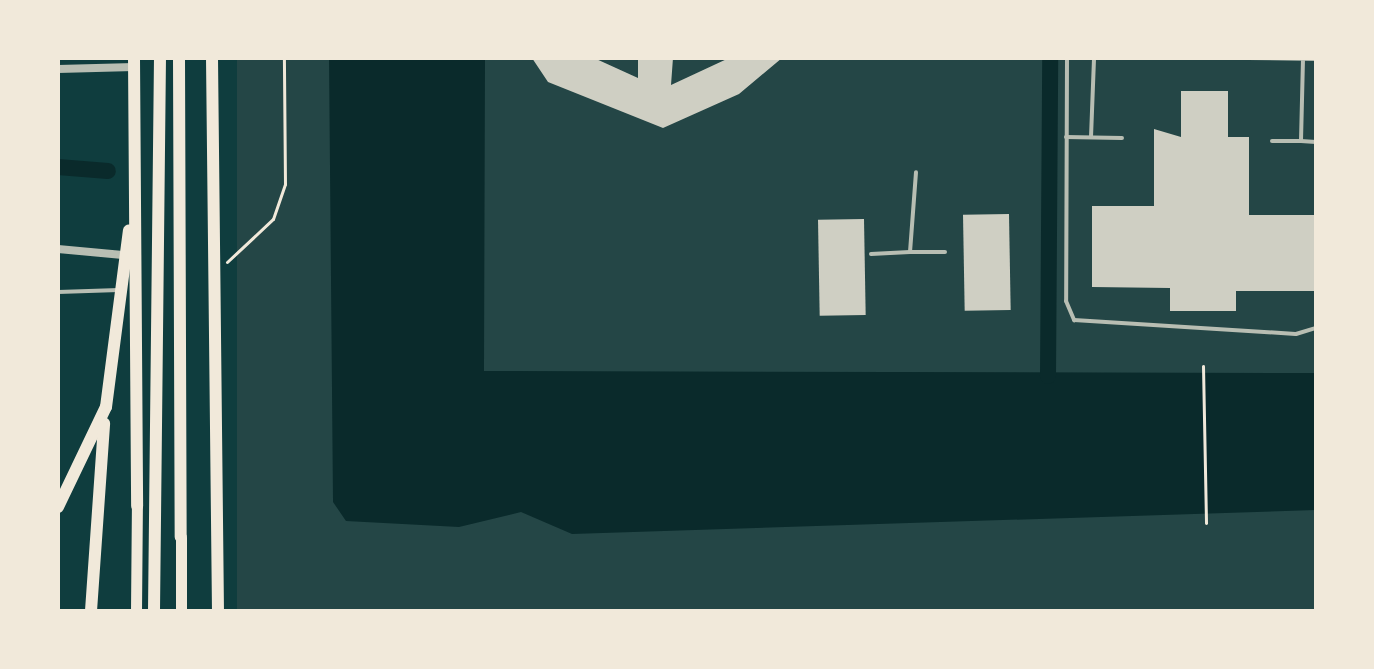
<!DOCTYPE html>
<style>
body{margin:0}
#map{position:relative;width:1374px;height:669px;overflow:hidden;background:#0f3d3e;font-family:"Varela Round",sans-serif}
div>[style]{position:absolute}
.green>*{inset:0;background:#244646;transform-origin:0 0}
.water>*{inset:0;background:#0a2a2b}
.canal>*{height:16px;margin:-8px;padding:0 8px;transform-origin:8px;border-radius:8px;background:#0a2a2b}
.building>*{inset:0;background:#cfcfc3;transform-origin:0 0}
.path>*{height:3px;margin:-1.5px;padding:0 1.5px;transform-origin:1.5px;border-radius:1.5px;background:#f1e9da}
.service>*{height:4px;margin:-2px;padding:0 2px;transform-origin:2px;border-radius:2px;background:#b8beb3}
.minor>*{height:8px;margin:-4px;padding:0 4px;transform-origin:4px;border-radius:4px;background:#b8beb3}
.secondary>*{height:11px;margin:-5.5px;padding:0 5.5px;transform-origin:5.5px;border-radius:5.5px;background:#f1e9da}
.primary>*{height:12px;margin:-6px;padding:0 6px;transform-origin:6px;border-radius:6px;background:#f1e9da}
span{translate:-50% -50%;white-space:nowrap;text-align:center;line-height:1.15;-webkit-text-stroke:6px #f1e9da;paint-order:stroke}
.frame{position:absolute;inset:0;border:60px solid #f1e9da;pointer-events:none}
</style>
<div id="map">
<div class="green">
<i style="left:237px;top:58px;width:1079px;height:553px"></i>
</div>
<div class="water">
<i style="clip-path:polygon(329px 58px,485px 58px,484px 371px,1316px 373px,1316px 510px,572px 534px,521px 512px,459px 527px,346px 521px,333px 502px)"></i>
</div>
<div class="canal">
<i style="left:58px;top:167px;width:50px;rotate:4.6deg"></i>
<i style="left:1048px;top:376px;width:318px;rotate:-89.6deg"></i>
</div>
<div class="building">
<i style="clip-path:polygon(532px 58px,594px 58px,638px 78px,638px 58px,673px 58px,671px 85px,729px 58px,782px 58px,739px 94px,663px 128px,548px 82px)"></i>
<i style="clip-path:polygon(1181px 91px,1228px 91px,1228px 137px,1249px 137px,1249px 215px,1316px 215px,1316px 291px,1236px 291px,1236px 311px,1170px 311px,1170px 288px,1092px 287px,1092px 206px,1154px 206px,1154px 129px,1181px 137px)"></i>
<i style="left:1009px;top:214px;width:96px;height:46px;rotate:89deg"></i>
<i style="left:864px;top:219px;width:96px;height:46px;rotate:89deg"></i>
</div>
<div class="path">
<i style="left:227px;top:262px;width:63px;rotate:-43.1deg"></i>
<i style="left:273px;top:219px;width:37px;rotate:-71deg"></i>
<i style="left:285px;top:184px;width:126px;rotate:-90.5deg"></i>
<i style="left:1203px;top:366px;width:157px;rotate:88.9deg"></i>
</div>
<div class="service">
<i style="left:1067px;top:58px;width:243px;rotate:90.2deg"></i>
<i style="left:1066px;top:301px;width:21px;rotate:67deg"></i>
<i style="left:1074px;top:320px;width:222px;rotate:3.6deg"></i>
<i style="left:1296px;top:334px;width:21px;rotate:-17deg"></i>
<i style="left:1248px;top:58px;width:68px;rotate:0.8deg"></i>
<i style="left:1303px;top:59px;width:82px;rotate:91.4deg"></i>
<i style="left:1301px;top:141px;width:15px;rotate:4deg"></i>
<i style="left:1066px;top:137px;width:56px;rotate:1deg"></i>
<i style="left:1091px;top:137px;width:79px;rotate:-87.8deg"></i>
<i style="left:1272px;top:141px;width:29px"></i>
<i style="left:910px;top:252px;width:35px"></i>
<i style="left:871px;top:254px;width:39px;rotate:-3deg"></i>
<i style="left:910px;top:252px;width:80px;rotate:-85.7deg"></i>
<i style="left:58px;top:292px;width:61px;rotate:-1.9deg"></i>
</div>
<div class="minor">
<i style="left:58px;top:69px;width:76px;rotate:-1.5deg"></i>
<i style="left:58px;top:249px;width:65px;rotate:5.3deg"></i>
</div>
<div class="secondary">
<i style="left:136px;top:611px;width:105px;rotate:-89.5deg"></i>
<i style="left:181px;top:611px;width:74px;rotate:-90deg"></i>
</div>
<div class="primary">
<i style="left:134px;top:58px;width:448px;rotate:89.6deg"></i>
<i style="left:179px;top:58px;width:479px;rotate:89.8deg"></i>
<i style="left:212px;top:58px;width:553px;rotate:89.38deg"></i>
<i style="left:58px;top:507px;width:111px;rotate:-64.4deg"></i>
<i style="left:106px;top:407px;width:178px;rotate:-82.6deg"></i>
<i style="left:91px;top:611px;width:188px;rotate:-86deg"></i>
<i style="left:154px;top:611px;width:553px;rotate:-89.38deg"></i>
</div>
<div class="frame"></div>
</div>
